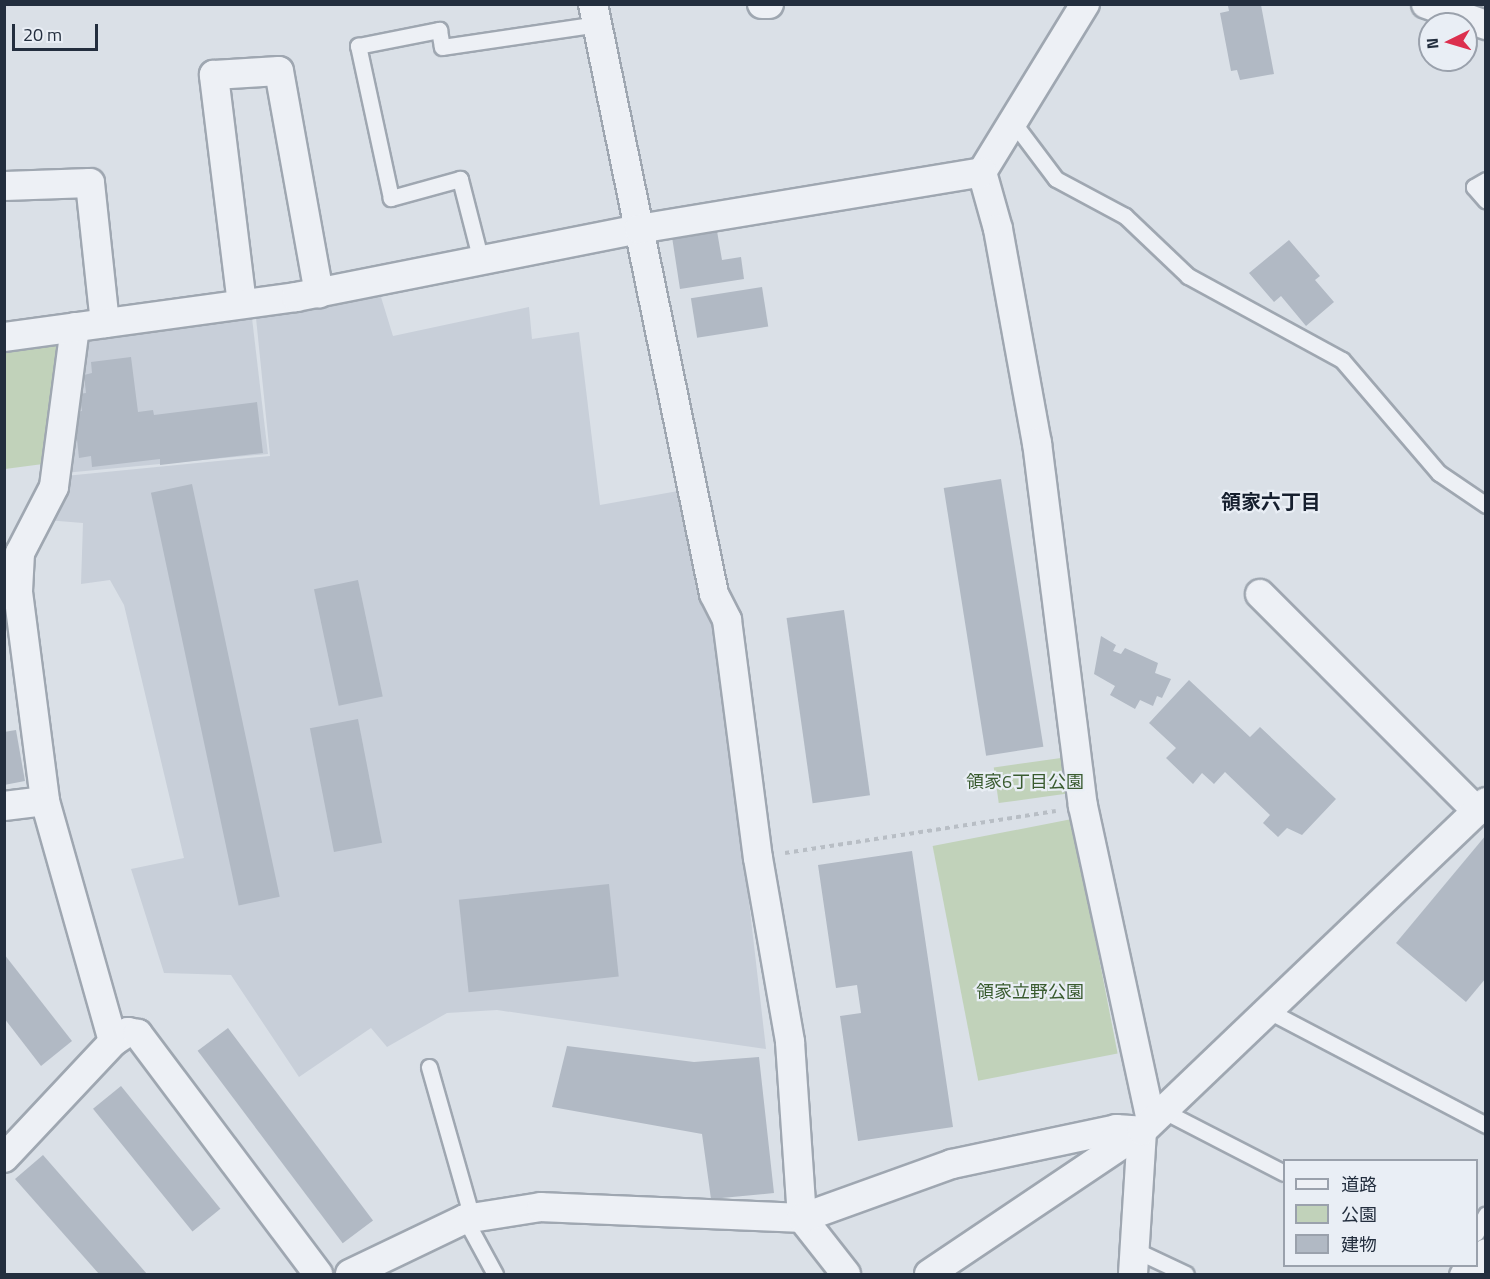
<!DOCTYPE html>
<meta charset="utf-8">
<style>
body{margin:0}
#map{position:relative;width:1490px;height:1279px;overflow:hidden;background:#dae0e7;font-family:"Titillium Web","Noto Sans JP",sans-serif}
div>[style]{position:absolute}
.built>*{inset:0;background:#c8cfd9}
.green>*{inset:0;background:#c1d2ba;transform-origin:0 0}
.building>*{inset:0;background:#b1b9c4;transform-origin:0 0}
.path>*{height:4px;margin-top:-2px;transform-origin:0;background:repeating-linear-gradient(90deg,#b8bec5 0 4.5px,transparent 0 9px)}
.roads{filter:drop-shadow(2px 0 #9fa7b1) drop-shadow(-2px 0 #9fa7b1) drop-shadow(0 2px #9fa7b1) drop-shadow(0 -2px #9fa7b1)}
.lane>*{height:15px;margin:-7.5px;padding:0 7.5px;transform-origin:7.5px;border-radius:7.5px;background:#edf0f5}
.street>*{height:28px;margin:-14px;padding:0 14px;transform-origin:14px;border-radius:14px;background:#edf0f5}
span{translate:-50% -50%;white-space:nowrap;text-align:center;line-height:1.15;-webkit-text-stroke:4.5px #e9eef5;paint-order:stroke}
.park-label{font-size:18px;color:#395b2f}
.neighbourhood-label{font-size:20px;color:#161f2e;font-weight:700}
.frame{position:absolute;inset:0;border:6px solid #232e3e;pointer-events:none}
.legend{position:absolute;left:1283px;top:1159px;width:195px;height:108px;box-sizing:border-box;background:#e9eef5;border:2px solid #9aa1ac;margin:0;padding:8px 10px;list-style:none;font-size:18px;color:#232e3e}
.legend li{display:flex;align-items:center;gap:12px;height:30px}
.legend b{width:30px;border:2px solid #9aa1ac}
.north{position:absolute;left:1418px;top:12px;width:60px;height:60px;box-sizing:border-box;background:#e9eef5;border:2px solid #9aa1ac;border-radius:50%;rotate:265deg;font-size:16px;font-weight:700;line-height:24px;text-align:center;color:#232e3e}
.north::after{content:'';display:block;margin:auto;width:21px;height:27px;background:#dc2f4e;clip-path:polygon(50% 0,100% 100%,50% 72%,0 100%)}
.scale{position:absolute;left:12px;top:24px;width:86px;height:27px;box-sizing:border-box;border:3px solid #232e3e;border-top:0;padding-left:8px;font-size:18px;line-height:21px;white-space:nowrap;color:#232e3e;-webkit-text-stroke:4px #e9eef5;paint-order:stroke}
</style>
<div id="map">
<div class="built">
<i style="clip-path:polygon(381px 297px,393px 336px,529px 307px,532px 339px,579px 332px,600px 505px,678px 491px,707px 612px,718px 634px,766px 1049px,497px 1010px,447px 1013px,387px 1047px,371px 1028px,299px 1077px,231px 975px,164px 973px,131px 869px,184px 858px,124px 605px,110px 580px,81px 584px,83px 523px,46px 520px,65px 476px,270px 456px,256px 318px)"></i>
<i style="clip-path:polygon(252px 318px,268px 454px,64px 473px,80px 351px,88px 342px)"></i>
</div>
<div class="green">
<i style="clip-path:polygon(58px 341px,62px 347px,43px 464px,5px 469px,4px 347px)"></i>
<i style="left:1068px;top:757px;width:36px;height:75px;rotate:82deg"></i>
<i style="left:1072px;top:819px;width:239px;height:142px;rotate:79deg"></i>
</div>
<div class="building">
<i style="clip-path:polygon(1248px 4px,1261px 5px,1274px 74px,1240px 80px,1237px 70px,1231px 71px,1220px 13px,1229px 11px,1228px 6px)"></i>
<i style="clip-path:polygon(717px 231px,722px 260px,741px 257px,744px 279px,680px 289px,672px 237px)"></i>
<i style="clip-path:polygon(1289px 240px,1320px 276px,1315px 280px,1334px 302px,1306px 326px,1281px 296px,1274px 302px,1249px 273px)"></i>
<i style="left:762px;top:287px;width:40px;height:72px;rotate:81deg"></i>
<i style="clip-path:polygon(131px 357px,138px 412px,153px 410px,154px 415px,257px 402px,263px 453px,160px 465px,160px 459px,92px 467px,91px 456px,79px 458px,74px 412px,82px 411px,79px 394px,86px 393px,84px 375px,92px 373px,91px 362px)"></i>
<i style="left:1001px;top:479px;width:271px;height:58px;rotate:81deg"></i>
<i style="left:192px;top:484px;width:422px;height:42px;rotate:78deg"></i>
<i style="left:358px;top:580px;width:119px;height:45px;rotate:78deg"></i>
<i style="left:844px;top:610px;width:187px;height:58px;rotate:82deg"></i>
<i style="clip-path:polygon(1101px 636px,1116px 645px,1113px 651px,1121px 654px,1125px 648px,1158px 663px,1155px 673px,1171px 679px,1162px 698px,1157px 696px,1153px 706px,1140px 700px,1135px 709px,1110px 695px,1115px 686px,1094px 674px)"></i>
<i style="clip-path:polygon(1189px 680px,1250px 737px,1260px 727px,1336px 799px,1302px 835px,1287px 828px,1278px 837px,1263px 823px,1270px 815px,1225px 772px,1214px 784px,1202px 773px,1193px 784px,1166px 758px,1176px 748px,1149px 723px)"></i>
<i style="left:358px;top:719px;width:126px;height:49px;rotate:79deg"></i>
<i style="clip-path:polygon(16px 730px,25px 781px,4px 785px,4px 732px)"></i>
<i style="clip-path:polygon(1486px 835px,1486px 978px,1466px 1002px,1396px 943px)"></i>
<i style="clip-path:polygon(912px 851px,953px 1127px,858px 1141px,840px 1016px,861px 1013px,857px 985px,836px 988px,818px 865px)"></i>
<i style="left:609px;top:884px;width:93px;height:151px;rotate:84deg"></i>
<i style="clip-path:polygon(4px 954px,72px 1041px,41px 1066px,4px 1018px)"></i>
<i style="left:228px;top:1028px;width:241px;height:38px;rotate:53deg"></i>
<i style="clip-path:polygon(567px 1046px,694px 1062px,759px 1057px,774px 1193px,711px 1199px,702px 1134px,552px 1107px)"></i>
<i style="left:121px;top:1086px;width:158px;height:36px;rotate:51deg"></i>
<i style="clip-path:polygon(43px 1155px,147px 1274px,99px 1274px,15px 1179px)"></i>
</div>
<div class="path">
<i style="left:785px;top:853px;width:274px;rotate:-8.8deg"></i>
</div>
<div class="roads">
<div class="lane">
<i style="left:1013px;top:122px;width:71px;rotate:53deg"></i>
<i style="left:1056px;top:179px;width:78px;rotate:28.2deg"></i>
<i style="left:1125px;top:216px;width:87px;rotate:43.6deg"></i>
<i style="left:1188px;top:276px;width:175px;rotate:28.6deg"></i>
<i style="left:1342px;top:360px;width:149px;rotate:49.4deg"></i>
<i style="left:1439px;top:473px;width:57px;rotate:34.2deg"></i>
<i style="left:1486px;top:180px;width:14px;rotate:150deg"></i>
<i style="left:1474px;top:187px;width:18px;rotate:49deg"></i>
<i style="left:481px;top:261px;width:85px;rotate:-104.4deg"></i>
<i style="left:460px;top:179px;width:72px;rotate:164.6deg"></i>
<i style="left:391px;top:198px;width:156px;rotate:-102.2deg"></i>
<i style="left:358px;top:46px;width:83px;rotate:-11.2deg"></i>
<i style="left:439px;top:30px;width:17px;rotate:80deg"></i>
<i style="left:442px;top:47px;width:157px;rotate:-8.4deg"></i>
<i style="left:1265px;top:1009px;width:250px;rotate:27.7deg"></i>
<i style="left:429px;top:1067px;width:157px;rotate:74.1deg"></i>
<i style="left:1162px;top:1110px;width:137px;rotate:27.3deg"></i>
<i style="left:465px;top:1219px;width:63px;rotate:61.4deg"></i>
<i style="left:1476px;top:1233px;width:21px;rotate:-62deg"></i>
<i style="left:1135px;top:1250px;width:56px;rotate:25.2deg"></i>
<i style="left:1457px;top:1274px;width:9px;rotate:-63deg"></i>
</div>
<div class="street">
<i style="left:593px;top:4px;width:602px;rotate:78.41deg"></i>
<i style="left:714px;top:594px;width:29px;rotate:63deg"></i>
<i style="left:727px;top:620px;width:240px;rotate:82.6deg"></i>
<i style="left:758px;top:858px;width:187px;rotate:80.1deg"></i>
<i style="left:790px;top:1042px;width:176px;rotate:86.1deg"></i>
<i style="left:802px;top:1218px;width:71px;rotate:51.8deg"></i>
<i style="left:762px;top:4px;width:7px"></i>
<i style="left:1085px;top:4px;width:197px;rotate:121.5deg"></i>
<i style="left:982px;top:172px;width:59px;rotate:74.3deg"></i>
<i style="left:998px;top:229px;width:218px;rotate:79.7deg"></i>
<i style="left:1037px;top:443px;width:366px;rotate:82.8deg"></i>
<i style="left:1083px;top:806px;width:321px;rotate:77.8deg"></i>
<i style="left:1426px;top:4px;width:64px;rotate:19.3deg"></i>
<i style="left:4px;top:186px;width:86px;rotate:-2deg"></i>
<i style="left:90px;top:183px;width:141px;rotate:83.9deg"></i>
<i style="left:242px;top:304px;width:231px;rotate:-97deg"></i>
<i style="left:214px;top:75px;width:65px;rotate:-3.5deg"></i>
<i style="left:279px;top:71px;width:226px;rotate:79.8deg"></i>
<i style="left:75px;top:327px;width:161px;rotate:97.5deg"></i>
<i style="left:54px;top:487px;width:74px;rotate:117.3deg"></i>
<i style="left:20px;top:553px;width:39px;rotate:93deg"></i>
<i style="left:18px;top:592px;width:211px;rotate:82.6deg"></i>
<i style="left:45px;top:801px;width:250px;rotate:74.2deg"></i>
<i style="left:4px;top:337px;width:295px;rotate:-7.8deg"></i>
<i style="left:296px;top:297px;width:350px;rotate:-11.2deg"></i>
<i style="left:639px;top:229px;width:348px;rotate:-9.4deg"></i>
<i style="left:1260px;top:594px;width:307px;rotate:45deg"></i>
<i style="left:4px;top:806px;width:41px;rotate:-7deg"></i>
<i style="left:4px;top:1158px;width:159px;rotate:-46.8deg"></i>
<i style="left:113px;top:1042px;width:18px;rotate:-34deg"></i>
<i style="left:128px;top:1032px;width:10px;rotate:11deg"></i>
<i style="left:138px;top:1034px;width:300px;rotate:53.1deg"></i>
<i style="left:350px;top:1274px;width:127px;rotate:-25.6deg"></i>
<i style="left:465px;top:1219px;width:77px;rotate:-9deg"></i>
<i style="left:541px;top:1207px;width:261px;rotate:2.4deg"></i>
<i style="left:802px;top:1218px;width:159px;rotate:-19.8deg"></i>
<i style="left:952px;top:1164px;width:168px;rotate:-12deg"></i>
<i style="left:1116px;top:1129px;width:26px;rotate:4deg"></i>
<i style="left:929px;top:1274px;width:257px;rotate:-33.9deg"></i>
<i style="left:1133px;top:1274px;width:143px;rotate:-86.4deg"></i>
<i style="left:1142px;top:1131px;width:476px;rotate:-43.7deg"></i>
<i style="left:1474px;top:1274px;width:24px;rotate:-60deg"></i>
</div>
</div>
<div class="park-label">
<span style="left:1025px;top:782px">領家6丁目公園</span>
<span style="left:1030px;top:992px">領家立野公園</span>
</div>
<div class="neighbourhood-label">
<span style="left:1271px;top:501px">領家六丁目</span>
</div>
<div class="frame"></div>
<ul class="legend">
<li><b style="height:8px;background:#edf0f5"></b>道路</li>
<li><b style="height:16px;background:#c1d2ba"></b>公園</li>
<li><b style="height:16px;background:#b1b9c4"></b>建物</li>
</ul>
<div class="north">N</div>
<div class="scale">20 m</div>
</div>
